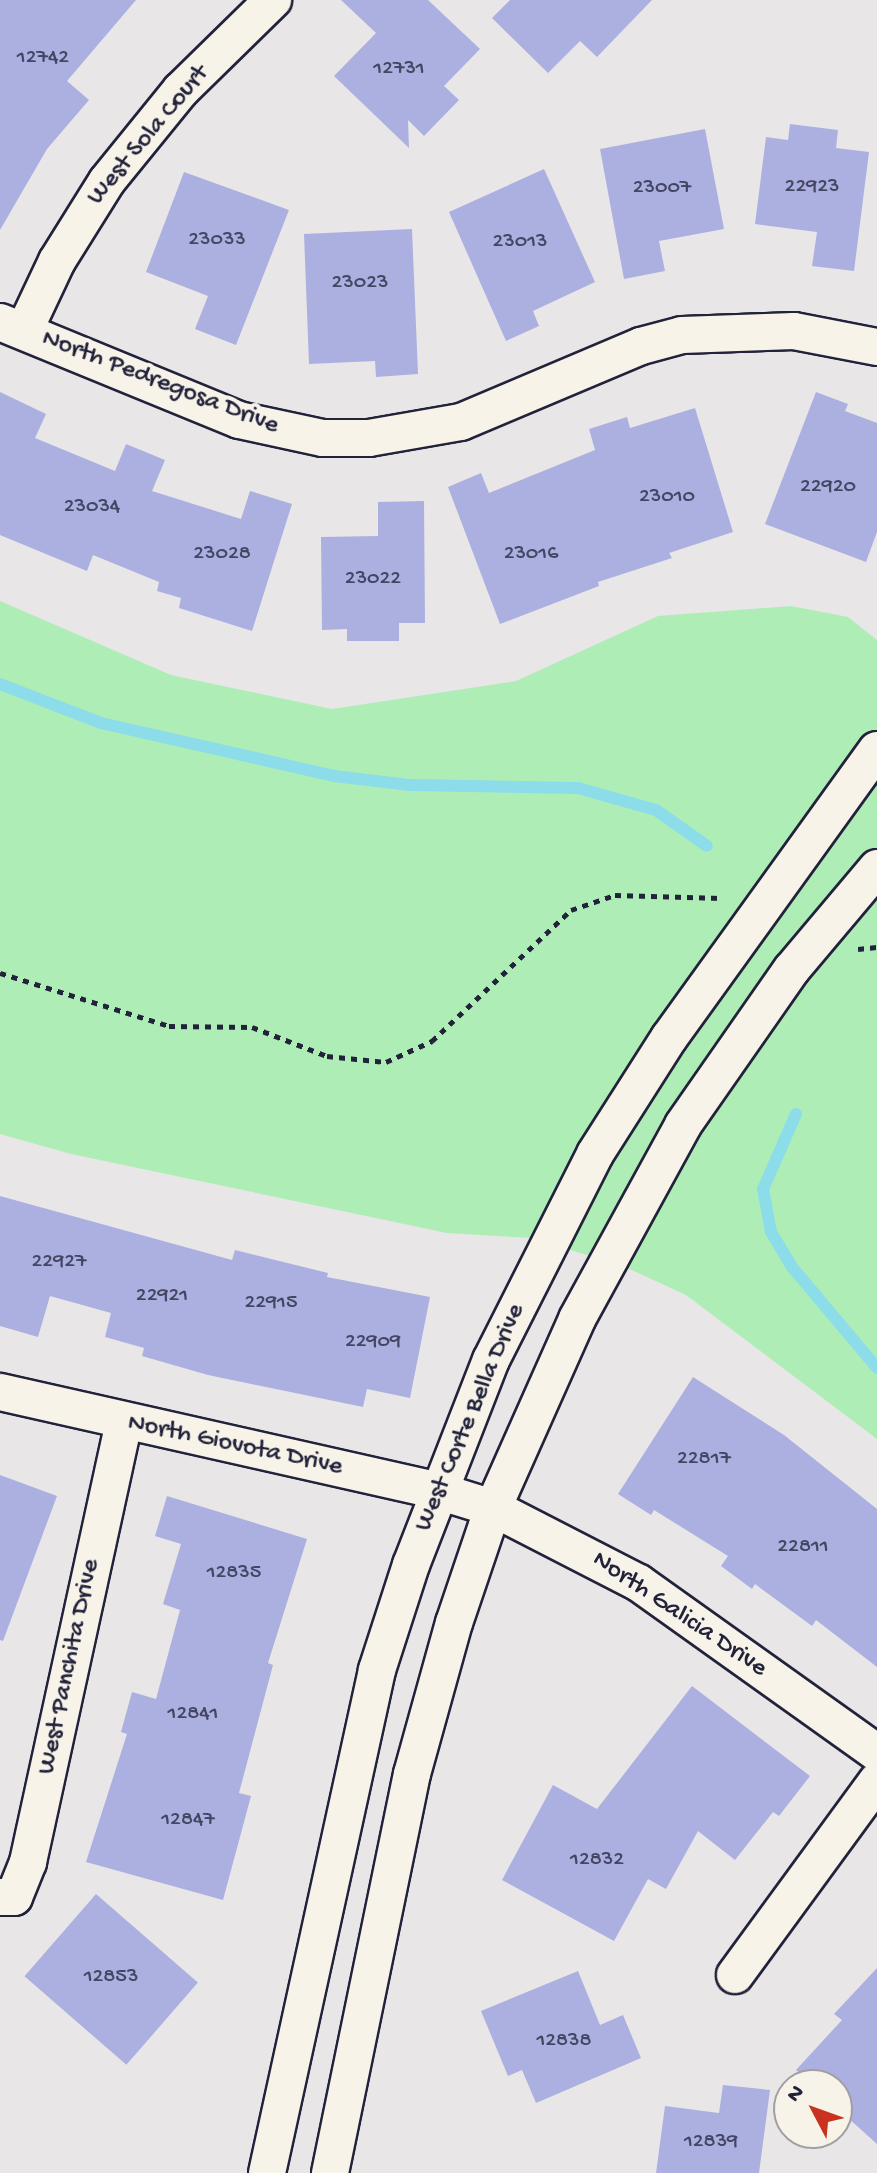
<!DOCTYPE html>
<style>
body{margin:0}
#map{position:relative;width:877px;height:2173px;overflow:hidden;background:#e8e6e7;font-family:"Gochi Hand",sans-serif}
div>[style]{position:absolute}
.green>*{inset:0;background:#aeeeb6}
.stream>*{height:12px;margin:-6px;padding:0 6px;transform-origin:6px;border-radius:6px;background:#8cdce9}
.building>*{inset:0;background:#acb0e1;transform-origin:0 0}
.path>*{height:5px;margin-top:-2.5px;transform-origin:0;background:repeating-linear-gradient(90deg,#22223b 0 6px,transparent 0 12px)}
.roads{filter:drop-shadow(2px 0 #22223b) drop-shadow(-2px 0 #22223b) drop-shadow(0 2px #22223b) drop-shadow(0 -2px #22223b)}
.minor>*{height:36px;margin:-18px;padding:0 18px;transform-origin:18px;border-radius:18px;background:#f7f3e8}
span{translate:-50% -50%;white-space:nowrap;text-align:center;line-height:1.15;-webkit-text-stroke:8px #f7f3e8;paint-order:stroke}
.number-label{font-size:22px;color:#444664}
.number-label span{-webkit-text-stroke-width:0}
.street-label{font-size:26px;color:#22223b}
.north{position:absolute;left:773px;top:2069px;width:80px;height:80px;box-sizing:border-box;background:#f7f3e8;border:2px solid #a29fa3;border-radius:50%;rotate:311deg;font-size:22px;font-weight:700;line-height:32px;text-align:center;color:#22223b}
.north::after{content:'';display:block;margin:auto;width:28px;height:36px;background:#c8321e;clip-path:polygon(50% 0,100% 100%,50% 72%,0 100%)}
</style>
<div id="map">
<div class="green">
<i style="clip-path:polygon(0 601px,171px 675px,332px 709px,516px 681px,658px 616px,791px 606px,848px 617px,877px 640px,877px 1439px,686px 1295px,623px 1266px,531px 1238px,447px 1233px,71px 1154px,0 1134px)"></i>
</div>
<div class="stream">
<i style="left:0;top:684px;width:108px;rotate:21.1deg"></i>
<i style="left:101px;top:723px;width:239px;rotate:12.8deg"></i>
<i style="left:334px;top:776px;width:77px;rotate:6.8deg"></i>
<i style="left:410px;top:785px;width:168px;rotate:1deg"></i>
<i style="left:578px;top:788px;width:81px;rotate:15.8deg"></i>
<i style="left:656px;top:810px;width:62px;rotate:35.2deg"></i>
<i style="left:796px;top:1114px;width:82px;rotate:113.7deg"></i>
<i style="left:763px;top:1189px;width:44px;rotate:79.5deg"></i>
<i style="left:771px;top:1232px;width:41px;rotate:59deg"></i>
<i style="left:792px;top:1267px;width:132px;rotate:49.9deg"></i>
</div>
<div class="building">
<i style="clip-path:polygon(0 0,136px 0,67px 81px,89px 100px,47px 149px,0 230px)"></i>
<i style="clip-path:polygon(341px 0,428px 0,480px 49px,444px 86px,459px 100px,424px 136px,408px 120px,409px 148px,334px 76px,376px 33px)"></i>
<i style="clip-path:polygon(510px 0,652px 0,597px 57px,580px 41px,548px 73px,492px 18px)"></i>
<i style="clip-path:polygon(790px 124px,838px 130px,836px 148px,869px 152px,854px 271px,812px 266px,817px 232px,755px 224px,766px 137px,788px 140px)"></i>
<i style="clip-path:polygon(705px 129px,724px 229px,659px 241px,665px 271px,624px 279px,600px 149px)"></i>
<i style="clip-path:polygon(544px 169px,595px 282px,533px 311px,539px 326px,506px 341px,449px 212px)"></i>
<i style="clip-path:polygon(184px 172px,289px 210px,236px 345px,195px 329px,208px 296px,146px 272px)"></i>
<i style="clip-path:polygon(412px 229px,418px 374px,376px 377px,375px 361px,309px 364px,304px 234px)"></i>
<i style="clip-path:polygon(0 392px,46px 414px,35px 438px,115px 471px,126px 444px,165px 460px,152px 491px,241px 519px,250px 491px,292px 504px,252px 631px,179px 608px,181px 598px,157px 591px,159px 582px,93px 555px,87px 571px,0 535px)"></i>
<i style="clip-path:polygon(816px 392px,848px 404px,845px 411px,877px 423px,877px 532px,866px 562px,765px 524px)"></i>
<i style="clip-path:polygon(695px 408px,733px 532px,669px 553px,672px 558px,598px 582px,599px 586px,500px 624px,448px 487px,481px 473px,489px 493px,595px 450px,589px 429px,627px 417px,630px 428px)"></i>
<i style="clip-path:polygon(424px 501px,425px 623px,399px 623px,399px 641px,347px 641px,347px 629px,322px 630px,321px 537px,378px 536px,378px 502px)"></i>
<i style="clip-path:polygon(0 1196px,232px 1260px,235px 1250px,328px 1273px,327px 1277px,430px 1297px,410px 1398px,367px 1389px,363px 1407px,208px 1375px,142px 1356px,144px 1348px,105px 1337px,111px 1313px,50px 1296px,38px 1337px,0 1326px)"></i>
<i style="clip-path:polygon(693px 1377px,784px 1435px,877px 1509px,877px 1667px,816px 1620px,812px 1626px,755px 1584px,752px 1589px,721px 1566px,728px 1556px,654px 1510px,651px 1515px,618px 1494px)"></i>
<i style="clip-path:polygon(0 1475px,57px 1496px,3px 1641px,0 1640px)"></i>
<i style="clip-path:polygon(167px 1496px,307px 1539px,268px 1663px,273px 1665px,239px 1793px,251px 1796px,223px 1900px,86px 1862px,127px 1734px,121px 1732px,132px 1692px,156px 1699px,180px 1610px,163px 1604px,181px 1544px,155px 1536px)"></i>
<i style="clip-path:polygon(692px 1686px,810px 1776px,779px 1816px,773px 1812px,735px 1860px,698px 1831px,666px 1889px,648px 1879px,614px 1941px,502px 1880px,553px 1785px,597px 1809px)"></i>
<i style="left:96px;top:1894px;width:135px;height:109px;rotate:41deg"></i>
<i style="clip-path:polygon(877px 1968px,877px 2144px,837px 2108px,837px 2085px,812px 2085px,796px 2070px,842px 2020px,834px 2014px)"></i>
<i style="clip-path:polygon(578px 1971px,600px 2025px,623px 2015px,641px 2058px,536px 2103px,522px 2070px,508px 2076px,481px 2011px)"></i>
<i style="clip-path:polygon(723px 2085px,770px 2090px,759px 2173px,656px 2173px,665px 2106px,719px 2113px)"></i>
</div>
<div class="path">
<i style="left:858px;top:949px;width:19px;rotate:-6deg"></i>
<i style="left:0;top:973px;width:177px;rotate:17.4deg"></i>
<i style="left:169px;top:1026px;width:83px;rotate:0.7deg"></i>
<i style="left:252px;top:1027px;width:80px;rotate:21.1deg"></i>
<i style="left:327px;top:1056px;width:59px;rotate:5.8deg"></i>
<i style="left:386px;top:1062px;width:51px;rotate:-24.5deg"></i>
<i style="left:432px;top:1041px;width:191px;rotate:-43.3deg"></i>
<i style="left:571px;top:910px;width:46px;rotate:-18.8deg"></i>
<i style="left:615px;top:895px;width:107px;rotate:1.6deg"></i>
</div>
<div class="roads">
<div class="minor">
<i style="left:0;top:322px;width:258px;rotate:22.3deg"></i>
<i style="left:239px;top:420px;width:86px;rotate:12.1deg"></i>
<i style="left:323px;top:438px;width:46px"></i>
<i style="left:369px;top:438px;width:93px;rotate:-9.9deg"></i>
<i style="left:461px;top:422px;width:195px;rotate:-22.9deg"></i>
<i style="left:641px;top:346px;width:42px;rotate:-15deg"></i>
<i style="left:682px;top:335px;width:112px;rotate:-2deg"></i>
<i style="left:794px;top:331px;width:85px;rotate:10.9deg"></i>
<i style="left:24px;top:331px;width:77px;rotate:-64.8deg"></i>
<i style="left:57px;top:261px;width:94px;rotate:-58deg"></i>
<i style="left:107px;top:181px;width:117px;rotate:-50.9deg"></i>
<i style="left:181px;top:90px;width:129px;rotate:-44.4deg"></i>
<i style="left:0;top:1392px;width:449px;rotate:12.7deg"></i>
<i style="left:438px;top:1491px;width:58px;rotate:17.2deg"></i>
<i style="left:493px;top:1508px;width:164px;rotate:27.2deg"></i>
<i style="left:639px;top:1583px;width:292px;rotate:35.5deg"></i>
<i style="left:0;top:1897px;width:14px"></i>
<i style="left:14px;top:1897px;width:38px;rotate:-68deg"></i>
<i style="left:28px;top:1862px;width:450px;rotate:-77.7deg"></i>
<i style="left:735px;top:1975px;width:240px;rotate:-53.8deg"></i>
<i style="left:267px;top:2173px;width:515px;rotate:-77.66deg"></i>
<i style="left:377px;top:1670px;width:110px;rotate:-72.1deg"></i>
<i style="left:411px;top:1565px;width:220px;rotate:-68.7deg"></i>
<i style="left:491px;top:1360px;width:231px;rotate:-63.2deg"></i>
<i style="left:595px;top:1154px;width:138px;rotate:-57.5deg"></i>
<i style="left:669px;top:1038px;width:355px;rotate:-54.2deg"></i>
<i style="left:330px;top:2173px;width:407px;rotate:-78.4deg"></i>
<i style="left:412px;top:1774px;width:157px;rotate:-74.5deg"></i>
<i style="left:454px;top:1623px;width:121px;rotate:-71.3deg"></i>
<i style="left:493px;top:1508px;width:207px;rotate:-66deg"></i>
<i style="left:577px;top:1319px;width:221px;rotate:-61.3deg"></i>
<i style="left:683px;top:1125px;width:190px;rotate:-55.1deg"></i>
<i style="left:792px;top:969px;width:132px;rotate:-49.9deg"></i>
</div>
</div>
<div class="number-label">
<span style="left:43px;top:59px">12742</span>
<span style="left:399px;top:70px">12731</span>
<span style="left:812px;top:188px">22923</span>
<span style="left:662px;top:189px">23007</span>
<span style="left:217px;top:241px">23033</span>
<span style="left:520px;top:243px">23013</span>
<span style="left:360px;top:284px">23023</span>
<span style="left:828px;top:488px">22920</span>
<span style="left:667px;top:498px">23010</span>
<span style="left:92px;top:508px">23034</span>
<span style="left:222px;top:555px">23028</span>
<span style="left:531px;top:555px">23016</span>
<span style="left:373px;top:580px">23022</span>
<span style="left:59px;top:1263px">22927</span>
<span style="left:162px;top:1297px">22921</span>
<span style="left:271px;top:1304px">22915</span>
<span style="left:373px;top:1343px">22909</span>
<span style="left:704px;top:1460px">22817</span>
<span style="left:803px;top:1548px">22811</span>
<span style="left:234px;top:1574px">12835</span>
<span style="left:193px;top:1715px">12841</span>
<span style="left:188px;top:1821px">12847</span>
<span style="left:597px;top:1861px">12832</span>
<span style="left:111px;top:1978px">12853</span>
<span style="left:564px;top:2042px">12838</span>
<span style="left:711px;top:2143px">12839</span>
</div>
<div class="street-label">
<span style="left:149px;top:136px;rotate:-50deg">West Sola Court</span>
<span style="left:160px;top:383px;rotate:21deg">North Pedregosa Drive</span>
<span style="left:471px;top:1418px;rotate:-67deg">West Corte Bella Drive</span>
<span style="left:235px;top:1446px;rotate:12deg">North Giovota Drive</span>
<span style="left:679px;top:1615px;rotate:34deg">North Galicia Drive</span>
<span style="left:70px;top:1667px;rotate:-78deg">West Panchita Drive</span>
</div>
<div class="north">N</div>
</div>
